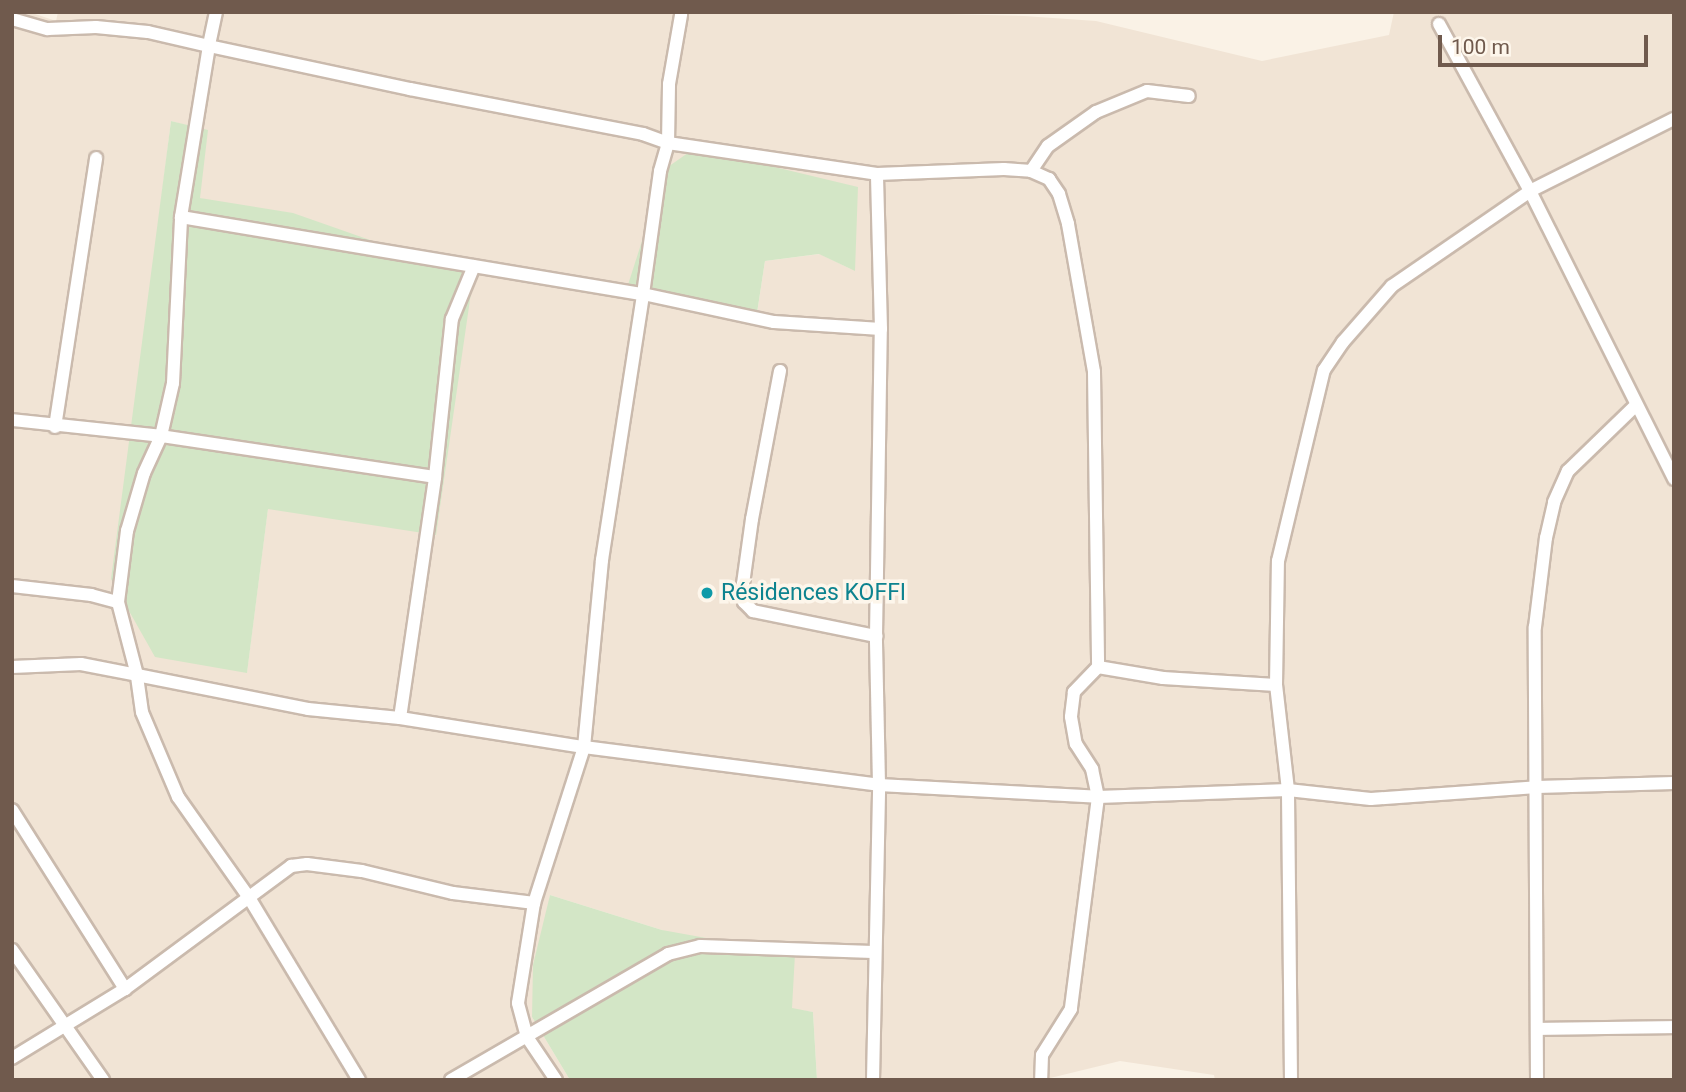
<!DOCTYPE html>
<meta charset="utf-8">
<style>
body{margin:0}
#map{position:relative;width:1686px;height:1092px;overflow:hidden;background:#faf2e6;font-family:Roboto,sans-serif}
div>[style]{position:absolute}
.residential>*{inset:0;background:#f1e4d5}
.green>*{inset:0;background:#d3e6c6}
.roads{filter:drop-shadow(2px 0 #cabaad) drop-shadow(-2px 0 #cabaad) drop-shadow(0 2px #cabaad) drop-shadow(0 -2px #cabaad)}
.minor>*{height:12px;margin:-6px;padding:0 6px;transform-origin:6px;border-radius:6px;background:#fff}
.dots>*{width:19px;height:19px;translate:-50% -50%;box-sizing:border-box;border:4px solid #fdf6eb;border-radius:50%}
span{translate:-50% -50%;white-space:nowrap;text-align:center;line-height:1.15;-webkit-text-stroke:7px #fdf6eb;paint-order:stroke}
.culture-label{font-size:23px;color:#0d838f}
.left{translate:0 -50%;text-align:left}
.frame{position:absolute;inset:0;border:14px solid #705a4d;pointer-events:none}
.scale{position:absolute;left:1438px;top:35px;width:210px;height:32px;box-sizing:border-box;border:4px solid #705a4d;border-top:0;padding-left:9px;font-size:21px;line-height:24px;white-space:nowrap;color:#705a4d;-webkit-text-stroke:5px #fdf6eb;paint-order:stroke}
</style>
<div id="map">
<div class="residential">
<i style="clip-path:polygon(evenodd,12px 12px,29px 12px,56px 21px,58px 12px,864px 12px,1024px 16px,1096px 21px,1262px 61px,1389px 35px,1394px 12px,1674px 12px,1674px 1080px,1215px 1080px,1214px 1075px,1120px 1061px,1042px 1080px,817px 1080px,813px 1012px,792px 1009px,662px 930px,550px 895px,532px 1017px,570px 1080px,12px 1080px,12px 12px,171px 121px,207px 131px,199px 198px,407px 253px,268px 508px,247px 672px,141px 365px,171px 121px,12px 12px,665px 169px,855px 271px,820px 254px,765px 261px,757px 313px,665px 169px)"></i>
</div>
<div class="green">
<i style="clip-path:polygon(171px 121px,208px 130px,200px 198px,293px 213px,407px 253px,475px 265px,436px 535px,268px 509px,247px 673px,155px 657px,111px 579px)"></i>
<i style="clip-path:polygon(695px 148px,858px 187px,855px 271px,819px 254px,765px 261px,757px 313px,626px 291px,665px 169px)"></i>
<i style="clip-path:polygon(550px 895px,662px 930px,795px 954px,792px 1008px,813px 1012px,817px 1080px,570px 1080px,532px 1017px,533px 965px)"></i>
</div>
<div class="roads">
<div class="minor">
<i style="left:216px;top:12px;width:35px;rotate:102deg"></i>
<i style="left:209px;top:46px;width:206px;rotate:12.1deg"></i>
<i style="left:410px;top:89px;width:237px;rotate:10.9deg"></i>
<i style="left:643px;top:134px;width:27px;rotate:20deg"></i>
<i style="left:668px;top:143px;width:211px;rotate:8.4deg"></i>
<i style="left:877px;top:174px;width:127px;rotate:-2.3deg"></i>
<i style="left:1004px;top:169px;width:27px;rotate:4deg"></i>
<i style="left:1031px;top:171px;width:20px;rotate:24deg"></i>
<i style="left:1049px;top:179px;width:18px;rotate:56deg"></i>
<i style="left:1059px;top:194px;width:31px;rotate:73deg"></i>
<i style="left:1068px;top:224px;width:150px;rotate:80deg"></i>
<i style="left:1094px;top:372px;width:295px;rotate:89.2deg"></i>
<i style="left:1098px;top:667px;width:35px;rotate:134deg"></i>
<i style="left:1074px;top:692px;width:25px;rotate:97deg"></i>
<i style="left:1071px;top:717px;width:27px;rotate:80deg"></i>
<i style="left:1076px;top:744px;width:30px;rotate:57deg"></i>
<i style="left:1092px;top:769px;width:29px;rotate:78deg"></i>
<i style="left:1098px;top:797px;width:214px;rotate:97.3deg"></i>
<i style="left:1071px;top:1009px;width:54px;rotate:122.2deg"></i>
<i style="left:1042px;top:1055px;width:25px;rotate:92deg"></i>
<i style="left:12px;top:19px;width:37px;rotate:16deg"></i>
<i style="left:48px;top:29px;width:48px;rotate:-2.4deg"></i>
<i style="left:96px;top:27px;width:52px;rotate:5.5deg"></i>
<i style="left:148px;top:32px;width:63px;rotate:12.9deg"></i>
<i style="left:209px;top:46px;width:173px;rotate:99.3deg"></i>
<i style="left:1439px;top:24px;width:190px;rotate:61.4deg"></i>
<i style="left:1530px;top:191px;width:322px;rotate:63.4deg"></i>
<i style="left:1031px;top:171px;width:30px;rotate:-56deg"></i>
<i style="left:1048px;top:146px;width:59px;rotate:-35.3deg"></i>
<i style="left:1096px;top:112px;width:55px;rotate:-22.4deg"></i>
<i style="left:1147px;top:91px;width:42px;rotate:6.8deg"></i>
<i style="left:780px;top:371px;width:151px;rotate:100.7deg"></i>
<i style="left:752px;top:519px;width:66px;rotate:97.9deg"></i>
<i style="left:743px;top:584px;width:18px;rotate:87deg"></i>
<i style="left:744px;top:602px;width:13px;rotate:45deg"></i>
<i style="left:753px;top:611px;width:126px;rotate:11.5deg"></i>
<i style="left:12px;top:420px;width:150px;rotate:6.1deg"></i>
<i style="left:161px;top:436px;width:277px;rotate:8.5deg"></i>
<i style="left:55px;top:427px;width:272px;rotate:-81.3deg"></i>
<i style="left:12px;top:586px;width:80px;rotate:6.5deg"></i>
<i style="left:91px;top:595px;width:28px;rotate:15deg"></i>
<i style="left:12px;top:667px;width:69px;rotate:-2.5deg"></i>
<i style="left:81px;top:664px;width:57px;rotate:11.1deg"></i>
<i style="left:137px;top:675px;width:75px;rotate:-104.6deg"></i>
<i style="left:118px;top:602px;width:72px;rotate:-82.8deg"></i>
<i style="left:127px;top:531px;width:60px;rotate:-73.7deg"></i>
<i style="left:144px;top:473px;width:41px;rotate:-65.3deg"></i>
<i style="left:161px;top:436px;width:54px;rotate:-77.2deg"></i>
<i style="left:173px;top:383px;width:166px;rotate:-87.2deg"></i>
<i style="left:181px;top:217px;width:468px;rotate:9.5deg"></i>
<i style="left:643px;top:294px;width:124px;rotate:-82.1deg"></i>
<i style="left:660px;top:171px;width:29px;rotate:-74deg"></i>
<i style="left:668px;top:143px;width:59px;rotate:-89deg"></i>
<i style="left:669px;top:84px;width:70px;rotate:-80.1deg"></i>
<i style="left:1098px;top:667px;width:66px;rotate:9.6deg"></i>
<i style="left:1163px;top:678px;width:113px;rotate:3.5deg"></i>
<i style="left:400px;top:718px;width:244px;rotate:-81.7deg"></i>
<i style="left:435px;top:477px;width:159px;rotate:-83.9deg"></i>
<i style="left:452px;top:319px;width:57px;rotate:-67.5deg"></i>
<i style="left:12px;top:810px;width:212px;rotate:57.7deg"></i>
<i style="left:12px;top:950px;width:159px;rotate:55deg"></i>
<i style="left:1538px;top:1029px;width:136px;rotate:-0.8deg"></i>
<i style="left:12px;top:1058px;width:132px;rotate:-31.4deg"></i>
<i style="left:125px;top:989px;width:207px;rotate:-36.5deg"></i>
<i style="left:291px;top:866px;width:16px;rotate:-7deg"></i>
<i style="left:307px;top:864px;width:55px;rotate:7.3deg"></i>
<i style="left:362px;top:871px;width:94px;rotate:13.6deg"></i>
<i style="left:453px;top:893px;width:82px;rotate:7deg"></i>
<i style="left:359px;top:1080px;width:211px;rotate:-121.1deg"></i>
<i style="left:250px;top:899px;width:125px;rotate:-125.2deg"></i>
<i style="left:178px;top:797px;width:92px;rotate:-113deg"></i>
<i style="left:142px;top:712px;width:37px;rotate:-98deg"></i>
<i style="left:137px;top:675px;width:174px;rotate:11.2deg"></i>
<i style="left:308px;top:709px;width:92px;rotate:5.6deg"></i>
<i style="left:400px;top:718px;width:186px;rotate:9deg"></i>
<i style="left:584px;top:747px;width:297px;rotate:7.3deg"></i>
<i style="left:879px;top:785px;width:219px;rotate:3.1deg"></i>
<i style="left:1098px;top:797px;width:190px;rotate:-2.1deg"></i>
<i style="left:1288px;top:790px;width:83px;rotate:6.2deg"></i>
<i style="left:1371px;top:799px;width:166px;rotate:-4.1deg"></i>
<i style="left:1537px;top:787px;width:137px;rotate:-1.7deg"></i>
<i style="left:451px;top:1080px;width:251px;rotate:-30.1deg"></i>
<i style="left:668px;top:954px;width:33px;rotate:-14deg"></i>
<i style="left:700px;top:946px;width:174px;rotate:2deg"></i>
<i style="left:556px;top:1080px;width:52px;rotate:-124deg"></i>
<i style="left:527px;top:1037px;width:35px;rotate:-105deg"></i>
<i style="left:518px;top:1003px;width:101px;rotate:-80.9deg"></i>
<i style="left:534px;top:903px;width:164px;rotate:-72.2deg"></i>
<i style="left:584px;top:747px;width:188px;rotate:-84.5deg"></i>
<i style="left:602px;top:560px;width:269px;rotate:-81.2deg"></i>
<i style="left:643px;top:294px;width:134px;rotate:12.1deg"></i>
<i style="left:774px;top:322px;width:107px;rotate:3.7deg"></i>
<i style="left:873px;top:1080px;width:295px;rotate:-88.8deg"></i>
<i style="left:879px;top:785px;width:149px;rotate:-91.2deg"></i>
<i style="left:876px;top:636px;width:307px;rotate:-89.1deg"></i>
<i style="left:881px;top:329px;width:155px;rotate:-91.5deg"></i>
<i style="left:1291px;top:1080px;width:290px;rotate:-90.6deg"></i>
<i style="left:1288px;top:790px;width:106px;rotate:-96.5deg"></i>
<i style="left:1276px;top:685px;width:124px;rotate:-89.1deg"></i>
<i style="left:1278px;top:561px;width:196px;rotate:-76.5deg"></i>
<i style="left:1324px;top:370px;width:34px;rotate:-56deg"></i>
<i style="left:1343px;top:342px;width:74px;rotate:-48.8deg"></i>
<i style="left:1392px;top:286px;width:168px;rotate:-34.5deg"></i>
<i style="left:1530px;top:191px;width:161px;rotate:-26.6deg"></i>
<i style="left:1537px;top:1080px;width:453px;rotate:-90.3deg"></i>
<i style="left:1535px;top:627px;width:90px;rotate:-83deg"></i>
<i style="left:1546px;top:538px;width:37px;rotate:-77deg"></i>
<i style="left:1554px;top:502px;width:34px;rotate:-66deg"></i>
<i style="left:1568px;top:471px;width:93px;rotate:-44.1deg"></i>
</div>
</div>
<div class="dots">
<i style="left:707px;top:593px;background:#0f9aa8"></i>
</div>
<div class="culture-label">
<span class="left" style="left:721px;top:593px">Résidences KOFFI</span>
</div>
<div class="frame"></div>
<div class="scale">100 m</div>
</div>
